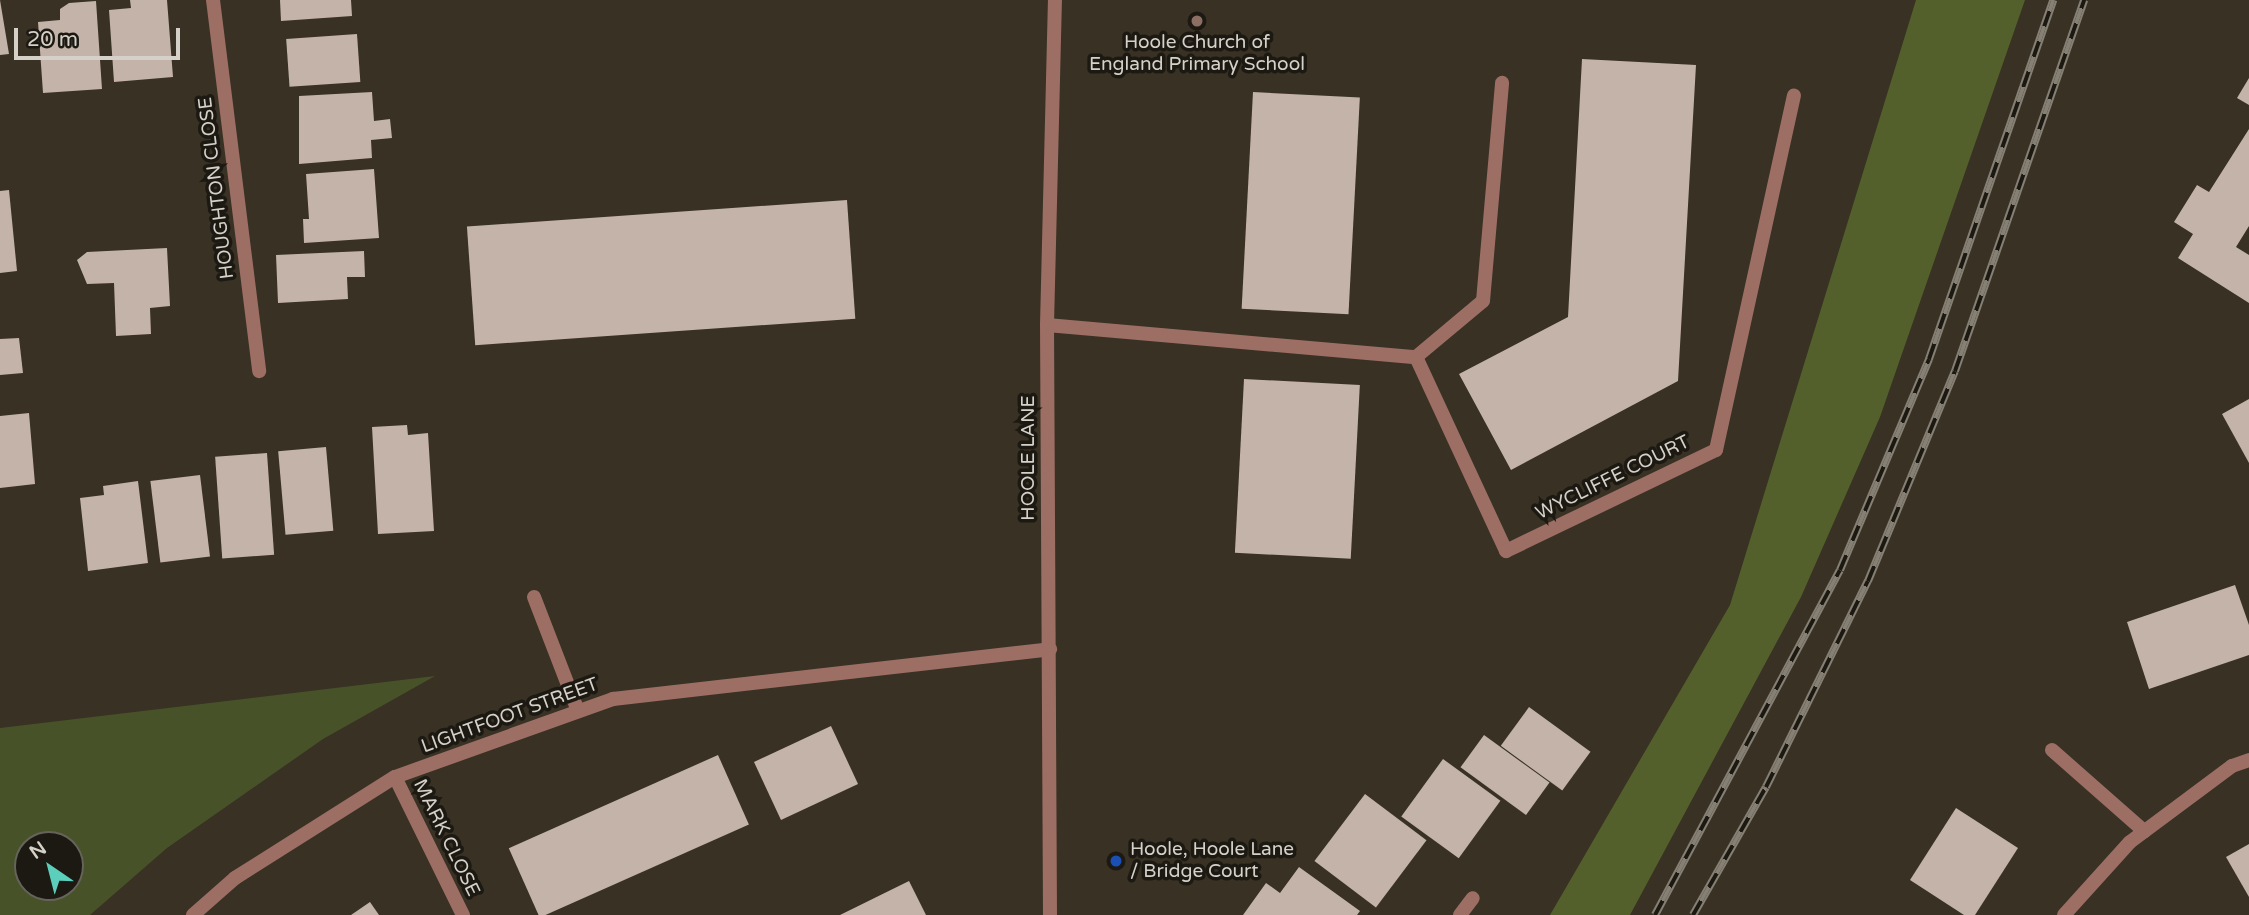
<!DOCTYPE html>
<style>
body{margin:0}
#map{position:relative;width:2249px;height:915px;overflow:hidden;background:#383124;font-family:"Varela Round",sans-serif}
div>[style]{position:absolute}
.green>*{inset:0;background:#485229}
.forest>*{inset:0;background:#53602b}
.building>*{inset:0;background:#c4b3a9;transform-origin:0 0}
.service>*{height:14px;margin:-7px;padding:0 7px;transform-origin:7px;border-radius:7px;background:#9d6e64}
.minor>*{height:14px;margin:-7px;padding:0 7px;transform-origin:7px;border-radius:7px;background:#9d6e64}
.tertiary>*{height:14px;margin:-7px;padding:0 7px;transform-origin:7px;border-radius:7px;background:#9d6e64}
.rail>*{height:8px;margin-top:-4px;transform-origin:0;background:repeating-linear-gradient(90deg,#1c1913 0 16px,#857f74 0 32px);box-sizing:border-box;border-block:2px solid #857f74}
.dots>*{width:19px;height:19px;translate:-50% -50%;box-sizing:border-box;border:4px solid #1c1913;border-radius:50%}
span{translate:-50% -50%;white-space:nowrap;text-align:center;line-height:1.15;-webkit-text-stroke:7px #1c1913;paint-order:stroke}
.poi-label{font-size:19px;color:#d5d1c8}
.left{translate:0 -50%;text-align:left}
.street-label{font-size:19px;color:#d5d1c8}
.north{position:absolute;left:14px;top:831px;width:70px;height:70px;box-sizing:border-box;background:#1c1913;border:2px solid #66635b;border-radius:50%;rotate:325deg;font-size:19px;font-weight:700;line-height:28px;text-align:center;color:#d5d1c8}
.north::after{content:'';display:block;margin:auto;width:24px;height:32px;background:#5bcebc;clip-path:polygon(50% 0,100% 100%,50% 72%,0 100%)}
.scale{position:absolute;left:14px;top:28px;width:166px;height:32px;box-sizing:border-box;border:4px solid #d5d1c8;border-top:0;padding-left:9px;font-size:21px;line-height:24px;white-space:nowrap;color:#d5d1c8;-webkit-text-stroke:5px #1c1913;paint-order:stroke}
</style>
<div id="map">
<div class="green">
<i style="clip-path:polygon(evenodd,435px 676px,323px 739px,167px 848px,90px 915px,0 915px,0 728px,435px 676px,28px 845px,70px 845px,70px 887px,28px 887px,28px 845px)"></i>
</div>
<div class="forest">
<i style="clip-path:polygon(1916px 0,2025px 0,1880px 417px,1801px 597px,1630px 915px,1550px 915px,1730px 605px)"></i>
</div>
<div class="building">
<i style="clip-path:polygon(0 0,9px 54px,0 55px)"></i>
<i style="clip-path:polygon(130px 0,167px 0,173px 77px,114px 82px,109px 10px,131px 8px)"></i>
<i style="clip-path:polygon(280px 0,351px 0,352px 16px,281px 21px)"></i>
<i style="clip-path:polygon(96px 1px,102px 89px,43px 93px,38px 22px,60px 20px,60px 9px,69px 3px)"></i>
<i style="left:357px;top:34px;width:48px;height:71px;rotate:86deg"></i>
<i style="clip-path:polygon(1582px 59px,1696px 65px,1678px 381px,1511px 470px,1459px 374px,1568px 317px)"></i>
<i style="clip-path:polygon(2249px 78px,2249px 105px,2237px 98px)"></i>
<i style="clip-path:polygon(372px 92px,374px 121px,390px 119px,392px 138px,371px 140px,372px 158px,299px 164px,299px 96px)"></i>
<i style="left:1253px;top:92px;width:107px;height:217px;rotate:3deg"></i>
<i style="clip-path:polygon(2249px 129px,2249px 226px,2236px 247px,2249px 255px,2249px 303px,2178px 258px,2193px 234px,2174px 222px,2197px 185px,2209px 192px)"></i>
<i style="clip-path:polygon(374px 169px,379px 238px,304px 243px,303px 219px,309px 219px,306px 174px)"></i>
<i style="clip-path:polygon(9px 190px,17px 271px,0 273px,0 191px)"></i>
<i style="left:847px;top:200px;width:119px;height:381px;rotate:86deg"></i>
<i style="clip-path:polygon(167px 248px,170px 306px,150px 308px,151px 334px,116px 336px,114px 283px,87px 284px,77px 260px,87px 252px)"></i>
<i style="clip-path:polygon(364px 251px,365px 277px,347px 277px,348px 299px,278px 303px,276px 255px)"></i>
<i style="clip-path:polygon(19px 338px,23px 373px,0 375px,0 339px)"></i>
<i style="left:1244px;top:379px;width:116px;height:174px;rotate:3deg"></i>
<i style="clip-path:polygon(2249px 399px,2249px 463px,2222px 414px)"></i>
<i style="clip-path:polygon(29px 413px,35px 484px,0 488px,0 416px)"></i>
<i style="clip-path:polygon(407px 425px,408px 435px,428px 433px,434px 531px,378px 534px,372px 427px)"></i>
<i style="left:326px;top:447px;width:84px;height:48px;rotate:85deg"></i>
<i style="left:267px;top:453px;width:102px;height:52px;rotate:86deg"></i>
<i style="left:200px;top:475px;width:82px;height:50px;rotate:83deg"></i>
<i style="clip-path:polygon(138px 481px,148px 563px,88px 571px,80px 498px,104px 495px,103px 486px)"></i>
<i style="clip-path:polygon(2235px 585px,2249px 625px,2249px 655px,2149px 689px,2127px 622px)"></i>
<i style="left:1529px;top:707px;width:76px;height:48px;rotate:36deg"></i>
<i style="left:831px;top:726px;width:64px;height:85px;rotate:65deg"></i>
<i style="left:1484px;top:735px;width:81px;height:40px;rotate:36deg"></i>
<i style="left:718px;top:755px;width:76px;height:229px;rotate:66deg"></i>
<i style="left:1443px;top:759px;width:71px;height:71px;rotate:36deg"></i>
<i style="left:1365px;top:794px;width:77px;height:84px;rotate:37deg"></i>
<i style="clip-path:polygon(1956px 808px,2018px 848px,1975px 915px,1964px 915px,1910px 880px)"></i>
<i style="clip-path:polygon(2249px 844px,2249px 897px,2226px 857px)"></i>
<i style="clip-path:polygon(1299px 867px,1360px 911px,1357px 915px,1243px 915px,1266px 883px,1280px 893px)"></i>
<i style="clip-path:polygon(909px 881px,926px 915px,840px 915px)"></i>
<i style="clip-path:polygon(370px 902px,379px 915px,351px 915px)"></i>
</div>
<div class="service">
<i style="left:1047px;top:325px;width:370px;rotate:5deg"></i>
<i style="left:1416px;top:357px;width:214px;rotate:65.1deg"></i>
<i style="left:1506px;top:551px;width:233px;rotate:-25.7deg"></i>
<i style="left:1716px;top:450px;width:363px;rotate:-77.6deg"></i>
<i style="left:1416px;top:357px;width:87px;rotate:-39.9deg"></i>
<i style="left:1483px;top:301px;width:219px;rotate:-85deg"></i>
<i style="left:534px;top:597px;width:122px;rotate:68.9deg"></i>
<i style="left:1460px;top:915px;width:21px;rotate:-53deg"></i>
</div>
<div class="minor">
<i style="left:213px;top:0;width:374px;rotate:82.9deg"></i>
<i style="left:2052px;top:750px;width:123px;rotate:41.4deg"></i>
<i style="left:395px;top:777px;width:154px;rotate:63.8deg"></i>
<i style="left:2064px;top:915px;width:98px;rotate:-47.9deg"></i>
<i style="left:2130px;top:842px;width:127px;rotate:-36.7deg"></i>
<i style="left:2232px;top:766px;width:18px;rotate:-19deg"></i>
</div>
<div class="tertiary">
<i style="left:193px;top:915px;width:56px;rotate:-41.4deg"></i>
<i style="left:235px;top:878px;width:189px;rotate:-32.3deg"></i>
<i style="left:395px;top:777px;width:232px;rotate:-19.7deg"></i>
<i style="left:613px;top:699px;width:440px;rotate:-6.5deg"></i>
<i style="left:1050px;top:915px;width:590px;rotate:-90.29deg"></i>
<i style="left:1047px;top:325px;width:325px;rotate:-88.6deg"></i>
</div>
<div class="rail">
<i style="left:1655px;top:915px;width:391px;rotate:-61.8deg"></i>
<i style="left:1840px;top:570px;width:229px;rotate:-67.1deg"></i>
<i style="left:1929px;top:359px;width:380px;rotate:-70.9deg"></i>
<i style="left:1693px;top:915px;width:147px;rotate:-60.3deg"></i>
<i style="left:1766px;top:787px;width:230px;rotate:-63.7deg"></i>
<i style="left:1868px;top:581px;width:227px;rotate:-67.5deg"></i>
<i style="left:1955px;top:371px;width:393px;rotate:-70.8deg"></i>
</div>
<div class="dots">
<i style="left:1197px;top:21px;background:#8d6e63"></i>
<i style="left:1116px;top:861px;background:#1a4fb4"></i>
</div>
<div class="poi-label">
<span style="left:1197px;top:54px">Hoole Church of<br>England Primary School</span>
<span class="left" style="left:1130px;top:861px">Hoole, Hoole Lane<br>/ Bridge Court</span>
</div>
<div class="street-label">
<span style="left:217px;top:188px;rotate:-97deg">HOUGHTON CLOSE</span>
<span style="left:1029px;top:458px;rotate:-90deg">HOOLE LANE</span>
<span style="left:1613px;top:478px;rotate:-26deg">WYCLIFFE COURT</span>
<span style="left:510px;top:716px;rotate:-20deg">LIGHTFOOT STREET</span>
<span style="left:446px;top:838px;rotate:64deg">MARK CLOSE</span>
</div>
<div class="north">N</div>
<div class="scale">20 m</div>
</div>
